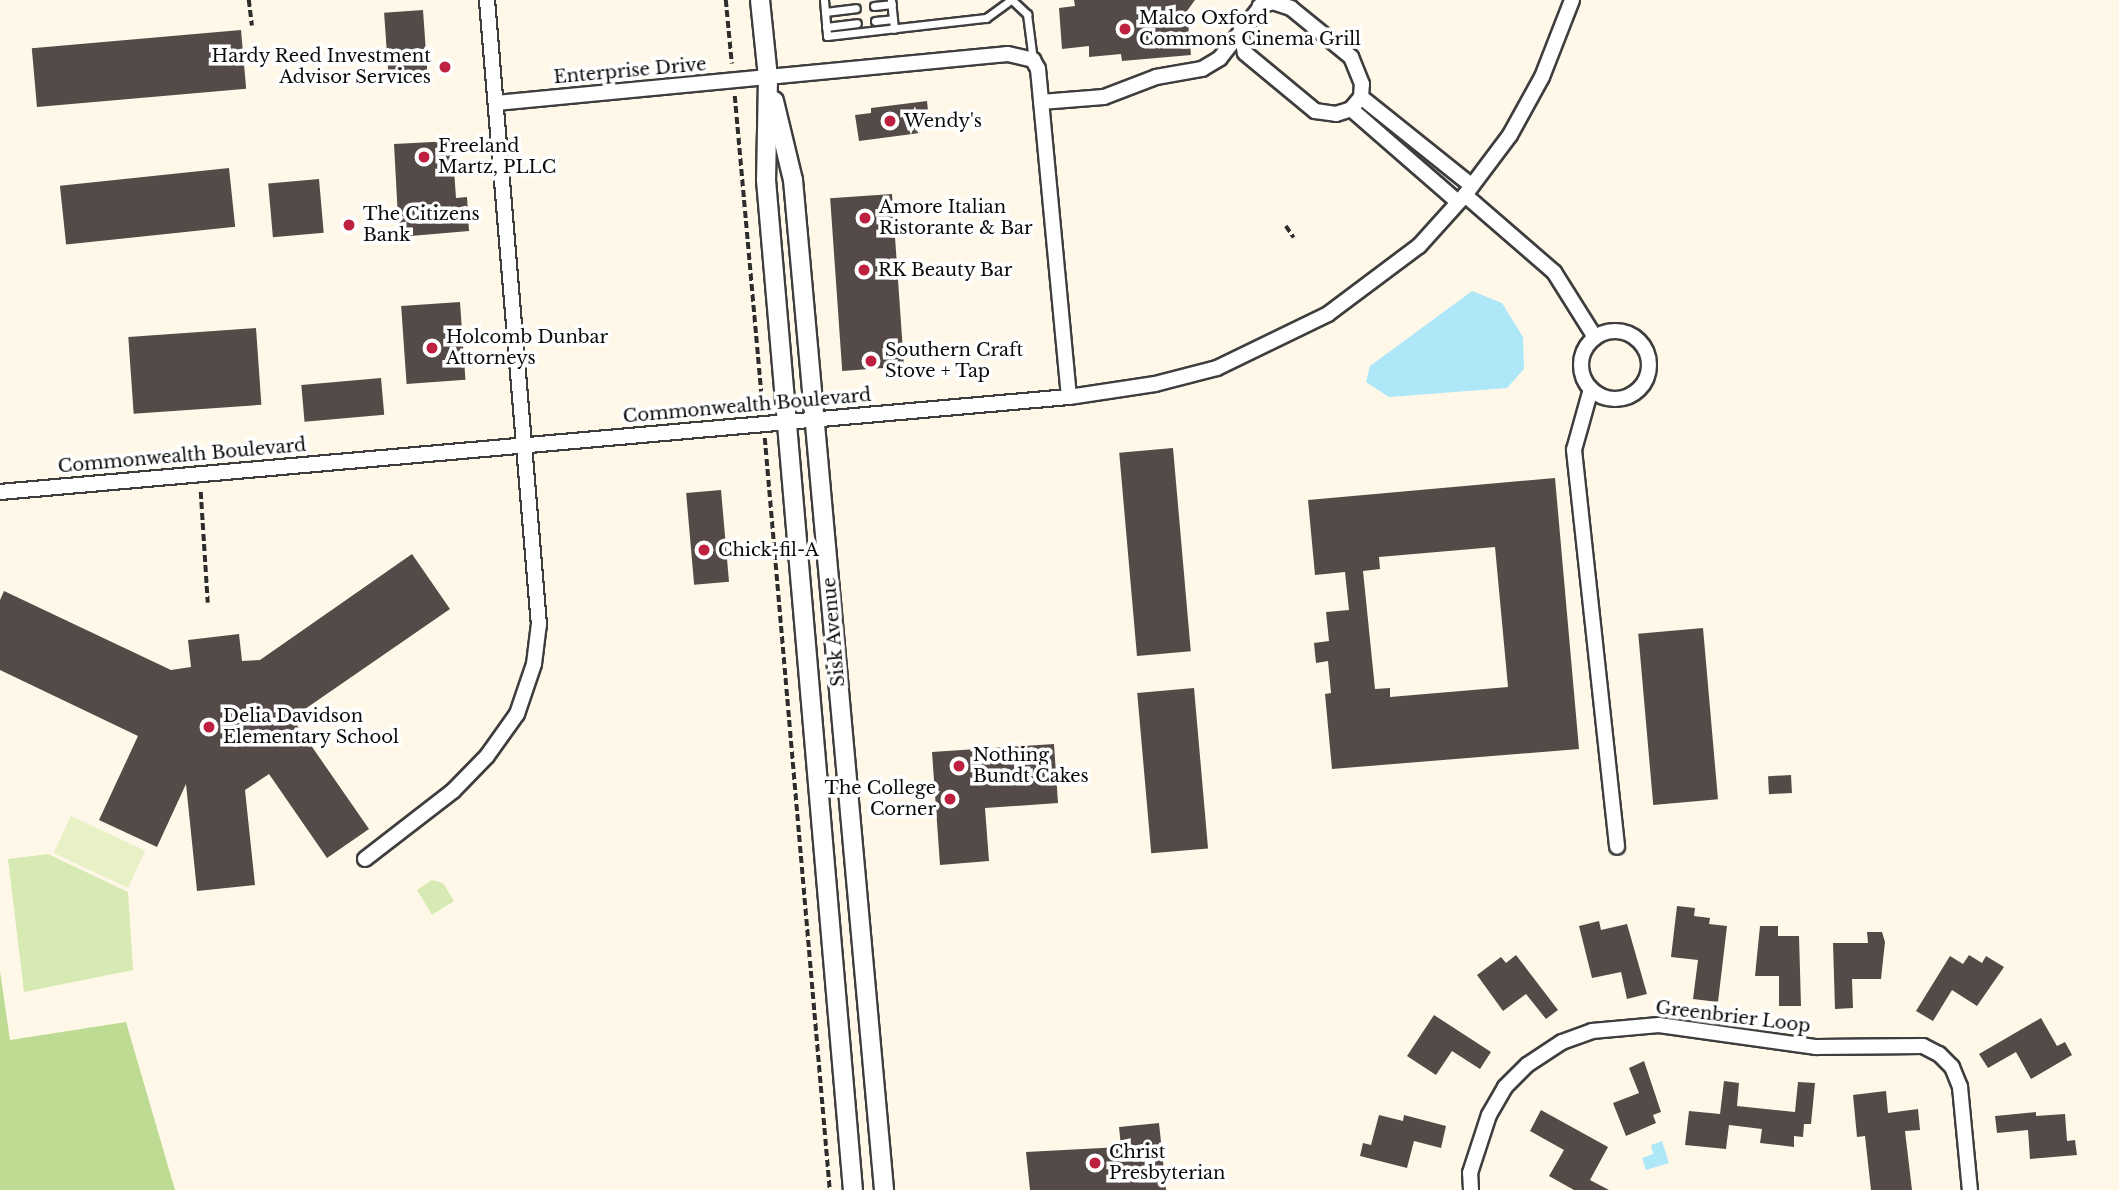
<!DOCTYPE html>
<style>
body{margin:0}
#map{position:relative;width:2119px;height:1190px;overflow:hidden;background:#fff8e9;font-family:"Libre Baskerville",serif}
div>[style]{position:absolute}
.green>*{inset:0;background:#d7eab3}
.forest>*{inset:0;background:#bddb92}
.pitch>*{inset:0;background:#e8f1c5;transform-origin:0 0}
.water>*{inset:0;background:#ade7f8}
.building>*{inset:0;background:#544a47;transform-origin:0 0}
.path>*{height:3.5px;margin-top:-1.75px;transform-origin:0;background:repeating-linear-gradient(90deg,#2d2d2d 0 7px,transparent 0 10.5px)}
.roads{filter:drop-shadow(2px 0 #3e3e3e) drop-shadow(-2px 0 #3e3e3e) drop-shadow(0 2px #3e3e3e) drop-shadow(0 -2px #3e3e3e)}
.service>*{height:7px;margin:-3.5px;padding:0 3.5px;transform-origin:3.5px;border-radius:3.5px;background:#fff}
.minor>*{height:14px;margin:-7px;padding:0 7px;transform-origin:7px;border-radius:7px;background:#fff}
.minor>.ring{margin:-7px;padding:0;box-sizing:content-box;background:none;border:14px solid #fff;border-radius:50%}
.tertiary>*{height:18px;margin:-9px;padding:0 9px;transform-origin:9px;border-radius:9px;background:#fff}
.dots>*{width:19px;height:19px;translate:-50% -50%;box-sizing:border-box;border:4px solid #fff;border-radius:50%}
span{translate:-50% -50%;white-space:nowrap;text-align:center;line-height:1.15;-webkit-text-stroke:7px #fff;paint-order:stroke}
.poi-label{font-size:18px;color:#0b0b0b}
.left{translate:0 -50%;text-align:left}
.right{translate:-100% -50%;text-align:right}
.street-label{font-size:18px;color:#0b0b0b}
</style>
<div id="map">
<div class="green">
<i style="clip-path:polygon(48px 854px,128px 892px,133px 970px,24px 992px,8px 859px)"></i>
<i style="clip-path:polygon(432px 880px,443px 883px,454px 901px,432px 915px,417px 890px)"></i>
</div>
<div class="forest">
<i style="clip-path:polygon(0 971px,10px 1040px,126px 1022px,175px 1190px,0 1190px)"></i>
</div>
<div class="pitch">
<i style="left:71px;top:816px;width:82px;height:41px;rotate:25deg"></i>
</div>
<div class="water">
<i style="clip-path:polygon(1472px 291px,1502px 303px,1523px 337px,1524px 369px,1507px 388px,1389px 397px,1366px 382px,1370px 366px)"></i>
<i style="clip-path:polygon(1662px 1141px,1669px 1163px,1646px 1170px,1642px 1158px,1653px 1154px,1651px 1145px)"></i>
</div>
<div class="building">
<i style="clip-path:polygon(1074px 0,1195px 0,1187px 11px,1191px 55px,1122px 61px,1121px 54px,1089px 57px,1089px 46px,1062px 49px,1059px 8px,1075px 6px)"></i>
<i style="left:423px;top:10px;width:63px;height:39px;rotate:86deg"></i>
<i style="left:241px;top:30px;width:59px;height:210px;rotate:85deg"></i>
<i style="clip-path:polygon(927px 101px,929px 120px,919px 121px,920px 133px,859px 141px,855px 115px,871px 113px,871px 108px)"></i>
<i style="clip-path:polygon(452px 141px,456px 198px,467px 197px,469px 231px,399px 237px,394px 144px)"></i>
<i style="left:229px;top:168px;width:59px;height:170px;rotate:84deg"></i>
<i style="left:319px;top:179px;width:54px;height:51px;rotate:85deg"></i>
<i style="left:892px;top:194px;width:173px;height:62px;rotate:86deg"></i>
<i style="left:460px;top:302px;width:78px;height:59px;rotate:86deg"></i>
<i style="left:256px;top:328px;width:77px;height:128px;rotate:86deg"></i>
<i style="left:381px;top:378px;width:37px;height:80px;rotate:85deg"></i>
<i style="left:1173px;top:448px;width:204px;height:54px;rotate:85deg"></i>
<i style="clip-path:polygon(evenodd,1555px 478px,1579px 749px,1332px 769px,1325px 694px,1331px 693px,1328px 661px,1316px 663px,1314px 643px,1329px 641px,1326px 612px,1349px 610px,1345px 572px,1315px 575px,1308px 500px,1555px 478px,1495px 547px,1508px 687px,1390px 697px,1390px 688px,1375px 689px,1363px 571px,1380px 569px,1379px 557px,1495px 547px)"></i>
<i style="left:721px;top:490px;width:92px;height:35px;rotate:85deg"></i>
<i style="clip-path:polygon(412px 554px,450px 609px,292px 718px,369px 829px,327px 858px,269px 774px,245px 790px,255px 885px,197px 891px,186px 784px,157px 847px,99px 820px,138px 736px,0 670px,0 600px,4px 591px,171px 670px,191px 667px,188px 640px,239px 634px,242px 661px,260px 660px)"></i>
<i style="left:1703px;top:628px;width:172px;height:65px;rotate:85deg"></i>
<i style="left:1194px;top:688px;width:161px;height:57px;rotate:85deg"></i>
<i style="clip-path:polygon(1054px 744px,1058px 803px,985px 808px,989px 861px,940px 865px,932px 752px)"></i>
<i style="left:1791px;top:775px;width:18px;height:23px;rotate:87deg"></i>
<i style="clip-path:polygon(1677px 906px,1695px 908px,1694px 916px,1710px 918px,1709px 924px,1727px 926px,1718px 1002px,1693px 999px,1698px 960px,1671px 957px)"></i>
<i style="clip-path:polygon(1599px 921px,1601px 930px,1627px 924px,1647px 994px,1627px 999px,1621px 972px,1592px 978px,1579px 926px)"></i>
<i style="clip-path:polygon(1760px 926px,1778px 926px,1778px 936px,1799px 936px,1801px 1006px,1779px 1006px,1779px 976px,1755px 976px)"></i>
<i style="clip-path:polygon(1867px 932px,1882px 932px,1885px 942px,1881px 979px,1852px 979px,1853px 1008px,1835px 1009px,1833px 943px,1868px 943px)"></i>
<i style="clip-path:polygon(1516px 955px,1558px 1010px,1546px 1019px,1526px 994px,1503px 1011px,1477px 975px,1501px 957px,1506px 963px)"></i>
<i style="clip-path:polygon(1969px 955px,1982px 963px,1986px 956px,2004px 967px,1977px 1006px,1952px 990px,1933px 1021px,1916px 1011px,1950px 956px,1963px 964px)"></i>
<i style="clip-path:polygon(1434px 1015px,1491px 1052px,1480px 1069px,1452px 1051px,1436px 1075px,1407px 1056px)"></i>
<i style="clip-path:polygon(2041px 1018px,2057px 1046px,2065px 1042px,2072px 1055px,2031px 1079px,2016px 1052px,1988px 1068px,1979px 1054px)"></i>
<i style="clip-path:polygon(1644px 1061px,1661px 1112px,1653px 1115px,1656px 1123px,1626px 1136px,1613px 1103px,1639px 1093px,1629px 1068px)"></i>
<i style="clip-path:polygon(1724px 1081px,1739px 1083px,1737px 1106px,1795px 1112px,1798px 1082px,1815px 1083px,1811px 1124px,1804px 1124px,1803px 1137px,1794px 1136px,1794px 1147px,1760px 1143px,1762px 1129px,1729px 1125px,1726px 1149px,1685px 1145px,1689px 1111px,1720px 1114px)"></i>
<i style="clip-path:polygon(1886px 1091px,1888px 1113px,1918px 1109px,1920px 1130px,1905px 1131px,1912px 1190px,1871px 1190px,1865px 1136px,1857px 1137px,1853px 1095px)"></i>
<i style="clip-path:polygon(1541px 1110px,1608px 1147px,1590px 1180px,1609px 1190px,1574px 1190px,1549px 1176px,1564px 1150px,1530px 1131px)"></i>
<i style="clip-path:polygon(2036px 1112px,2036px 1116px,2065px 1114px,2067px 1141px,2075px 1140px,2077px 1155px,2030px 1159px,2028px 1130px,1997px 1133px,1995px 1116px)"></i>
<i style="clip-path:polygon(1379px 1115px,1403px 1121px,1404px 1115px,1446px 1126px,1441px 1148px,1414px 1141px,1407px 1168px,1360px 1156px,1363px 1143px,1371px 1145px)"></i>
<i style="clip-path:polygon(1159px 1123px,1166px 1190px,1030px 1190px,1026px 1152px,1121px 1147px,1119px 1127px)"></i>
</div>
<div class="path">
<i style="left:249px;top:0;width:26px;rotate:83deg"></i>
<i style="left:726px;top:0;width:64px;rotate:84.6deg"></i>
<i style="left:735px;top:96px;width:314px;rotate:84.9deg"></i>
<i style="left:1286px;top:226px;width:14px;rotate:56deg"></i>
<i style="left:765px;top:438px;width:755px;rotate:85.06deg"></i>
<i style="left:201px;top:492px;width:111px;rotate:86.4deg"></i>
</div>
<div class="roads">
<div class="service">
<i style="left:824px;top:0;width:36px;rotate:85deg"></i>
<i style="left:827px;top:36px;width:160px;rotate:-6.5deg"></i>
<i style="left:986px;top:18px;width:31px;rotate:-36deg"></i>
<i style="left:891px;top:0;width:29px;rotate:84deg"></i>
<i style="left:1012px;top:0;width:21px;rotate:43deg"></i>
<i style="left:1027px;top:14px;width:46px;rotate:82.6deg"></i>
<i style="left:874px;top:6px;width:18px;rotate:-6deg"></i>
<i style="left:825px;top:12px;width:31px;rotate:-7deg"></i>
<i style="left:875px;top:21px;width:18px;rotate:-6deg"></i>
<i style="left:826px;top:27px;width:31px;rotate:-7deg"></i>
</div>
<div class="minor">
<i style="left:1241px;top:29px;width:24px;rotate:81deg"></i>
<i style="left:1245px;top:53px;width:91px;rotate:39.6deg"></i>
<i style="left:1315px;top:111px;width:21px;rotate:8deg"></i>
<i style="left:1336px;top:114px;width:16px;rotate:-18deg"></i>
<i style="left:1351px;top:109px;width:16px;rotate:-50deg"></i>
<i style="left:1361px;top:97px;width:13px;rotate:-86deg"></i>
<i style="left:1362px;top:84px;width:29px;rotate:-112deg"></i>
<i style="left:1351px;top:57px;width:77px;rotate:-140.8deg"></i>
<i style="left:1291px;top:8px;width:19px;rotate:-162deg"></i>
<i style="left:1273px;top:2px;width:14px;rotate:163deg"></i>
<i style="left:1361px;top:97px;width:142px;rotate:38.7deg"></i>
<i style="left:1041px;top:102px;width:63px;rotate:-4.5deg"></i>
<i style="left:1104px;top:97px;width:56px;rotate:-21deg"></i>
<i style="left:1156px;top:77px;width:47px;rotate:-9.9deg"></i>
<i style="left:1202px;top:69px;width:21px;rotate:-31deg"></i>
<i style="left:1220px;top:58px;width:74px;rotate:-51.6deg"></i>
<i style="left:496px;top:103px;width:514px;rotate:-5.47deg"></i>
<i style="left:1008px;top:54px;width:26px;rotate:13deg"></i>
<i style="left:1033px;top:60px;width:10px;rotate:61deg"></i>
<i style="left:1038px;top:69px;width:329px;rotate:84.6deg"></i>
<i style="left:1351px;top:109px;width:142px;rotate:41deg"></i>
<i style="left:1465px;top:195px;width:118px;rotate:40.9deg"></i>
<i style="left:1554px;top:272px;width:77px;rotate:57.8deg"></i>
<i class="ring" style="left:1581px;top:331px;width:54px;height:54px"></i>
<i style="left:1591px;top:389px;width:63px;rotate:105.6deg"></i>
<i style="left:1574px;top:450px;width:399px;rotate:83.8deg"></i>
<i style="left:0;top:492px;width:1073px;rotate:-5.08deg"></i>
<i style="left:1069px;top:397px;width:87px;rotate:-8.6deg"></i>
<i style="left:1155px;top:384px;width:64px;rotate:-14.5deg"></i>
<i style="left:1217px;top:368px;width:123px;rotate:-25.9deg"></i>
<i style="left:1328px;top:314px;width:114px;rotate:-36.8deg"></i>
<i style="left:1419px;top:246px;width:69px;rotate:-48deg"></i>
<i style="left:1465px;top:195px;width:75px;rotate:-53.1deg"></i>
<i style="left:1510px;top:135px;width:66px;rotate:-61.1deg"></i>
<i style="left:1542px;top:77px;width:83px;rotate:-68.7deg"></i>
<i style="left:365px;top:859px;width:111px;rotate:-37.7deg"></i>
<i style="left:453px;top:791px;width:49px;rotate:-45.8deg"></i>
<i style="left:487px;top:756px;width:52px;rotate:-54.5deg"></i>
<i style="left:517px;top:714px;width:53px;rotate:-71.2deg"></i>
<i style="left:534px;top:664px;width:39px;rotate:-83deg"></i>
<i style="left:539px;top:625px;width:627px;rotate:-94.76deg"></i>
<i style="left:1471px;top:1190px;width:17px;rotate:-93deg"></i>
<i style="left:1470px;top:1173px;width:61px;rotate:-71.9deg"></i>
<i style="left:1489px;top:1115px;width:32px;rotate:-60deg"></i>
<i style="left:1505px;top:1087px;width:31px;rotate:-45deg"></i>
<i style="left:1527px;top:1065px;width:42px;rotate:-33.3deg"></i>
<i style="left:1562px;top:1042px;width:32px;rotate:-20deg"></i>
<i style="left:1592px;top:1031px;width:67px;rotate:-5.1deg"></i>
<i style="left:1659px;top:1025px;width:159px;rotate:8deg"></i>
<i style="left:1816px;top:1047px;width:107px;rotate:-0.5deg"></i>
<i style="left:1923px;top:1046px;width:18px;rotate:27deg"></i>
<i style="left:1939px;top:1054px;width:18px;rotate:45deg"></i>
<i style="left:1952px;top:1067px;width:22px;rotate:68deg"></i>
<i style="left:1960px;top:1087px;width:103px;rotate:84.5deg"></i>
</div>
<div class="tertiary">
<i style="left:760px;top:0;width:78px;rotate:84.1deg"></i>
<i style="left:768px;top:78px;width:102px;rotate:91.1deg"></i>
<i style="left:766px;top:180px;width:1014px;rotate:85.08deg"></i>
<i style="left:774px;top:101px;width:81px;rotate:76.5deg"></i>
<i style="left:793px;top:180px;width:1014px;rotate:84.85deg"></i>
</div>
</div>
<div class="dots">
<i style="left:1125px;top:29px;background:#be203f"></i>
<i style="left:445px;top:67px;background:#be203f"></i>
<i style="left:890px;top:121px;background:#be203f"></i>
<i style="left:424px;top:157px;background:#be203f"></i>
<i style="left:865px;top:218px;background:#be203f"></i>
<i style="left:349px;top:225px;background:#be203f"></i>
<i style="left:864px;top:270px;background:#be203f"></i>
<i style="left:432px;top:348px;background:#be203f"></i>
<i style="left:871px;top:361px;background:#be203f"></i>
<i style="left:704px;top:550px;background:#be203f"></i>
<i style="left:209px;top:727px;background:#be203f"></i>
<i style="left:959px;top:766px;background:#be203f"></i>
<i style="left:950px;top:799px;background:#be203f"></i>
<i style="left:1095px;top:1163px;background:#be203f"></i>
</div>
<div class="poi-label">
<span class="left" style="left:1139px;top:29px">Malco Oxford<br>Commons Cinema Grill</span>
<span class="right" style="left:431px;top:67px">Hardy Reed Investment<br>Advisor Services</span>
<span class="left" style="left:904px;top:121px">Wendy's</span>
<span class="left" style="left:438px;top:157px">Freeland<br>Martz, PLLC</span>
<span class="left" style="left:879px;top:218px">Amore Italian<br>Ristorante &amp; Bar</span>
<span class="left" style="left:363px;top:225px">The Citizens<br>Bank</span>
<span class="left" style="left:878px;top:270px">RK Beauty Bar</span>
<span class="left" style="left:446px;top:348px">Holcomb Dunbar<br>Attorneys</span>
<span class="left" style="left:885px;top:361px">Southern Craft<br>Stove + Tap</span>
<span class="left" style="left:718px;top:550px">Chick-fil-A</span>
<span class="left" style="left:223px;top:727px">Delia Davidson<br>Elementary School</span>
<span class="left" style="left:973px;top:766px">Nothing<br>Bundt Cakes</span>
<span class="right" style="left:936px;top:799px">The College<br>Corner</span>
<span class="left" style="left:1109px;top:1163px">Christ<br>Presbyterian</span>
</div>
<div class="street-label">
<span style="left:630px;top:71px;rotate:-5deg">Enterprise Drive</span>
<span style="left:747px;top:406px;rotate:-5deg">Commonwealth Boulevard</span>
<span style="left:182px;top:456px;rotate:-5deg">Commonwealth Boulevard</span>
<span style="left:834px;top:632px;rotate:-95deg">Sisk Avenue</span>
<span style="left:1733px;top:1017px;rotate:7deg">Greenbrier Loop</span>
</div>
</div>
